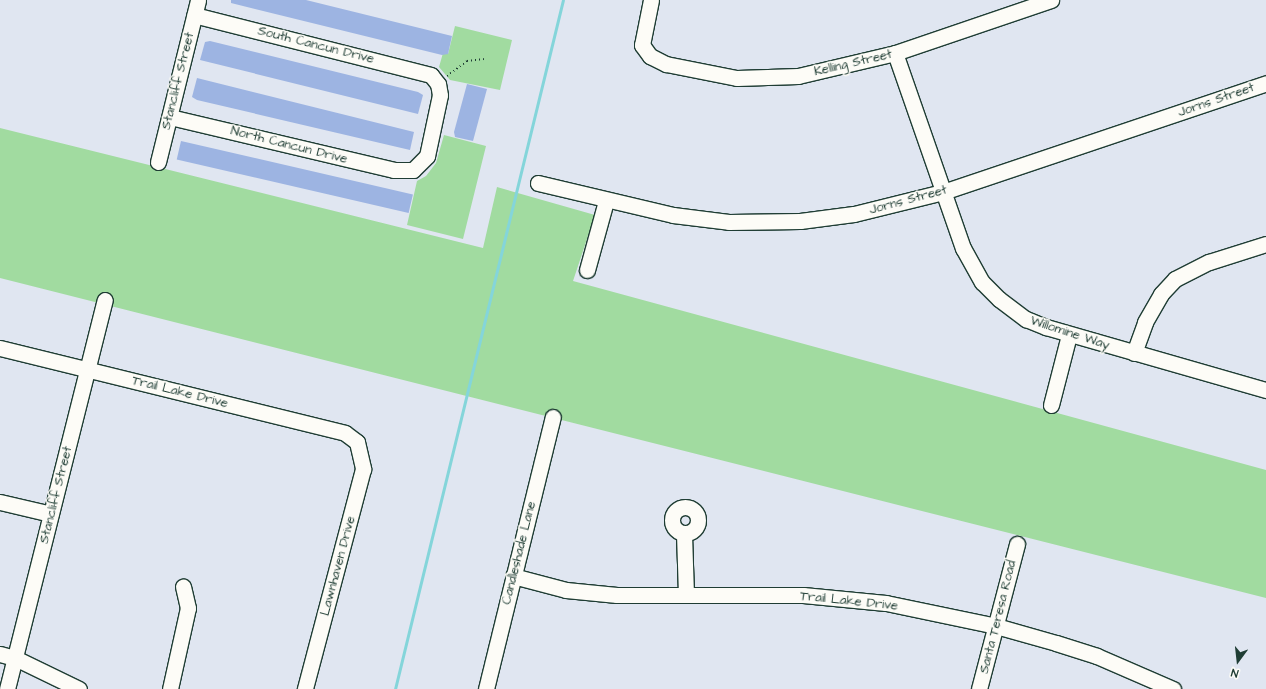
<!DOCTYPE html>
<style>
body{margin:0}
#map{position:relative;width:1266px;height:689px;overflow:hidden;background:#e0e6f1;font-family:"Architects Daughter",sans-serif}
div>[style]{position:absolute}
.green>*{inset:0;background:#a1dba0}
.stream>*{height:3px;margin:-1.5px;padding:0 1.5px;transform-origin:1.5px;border-radius:1.5px;background:#84d5da}
.building>*{inset:0;background:#9db4e2;transform-origin:0 0}
.path>*{height:2px;margin-top:-1px;transform-origin:0;background:repeating-linear-gradient(90deg,#1f3d34 0 1px,transparent 0 4px)}
.roads{filter:drop-shadow(1px 0 #1f3d34) drop-shadow(-1px 0 #1f3d34) drop-shadow(0 1px #1f3d34) drop-shadow(0 -1px #1f3d34)}
.minor>*{height:15px;margin:-7.5px;padding:0 7.5px;transform-origin:7.5px;border-radius:7.5px;background:#fdfcf7}
.minor>.ring{margin:-7.5px;padding:0;box-sizing:content-box;background:none;border:15px solid #fdfcf7;border-radius:50%}
span{translate:-50% -50%;white-space:nowrap;text-align:center;line-height:1.15;-webkit-text-stroke:3px #fdfcf7;paint-order:stroke}
.street-label{font-size:13px;color:#1f3d34}
.north{position:absolute;left:1218px;top:641px;width:40px;height:40px;-webkit-text-stroke:3px #fdfcf7;paint-order:stroke;rotate:195deg;font-size:11px;font-weight:700;line-height:16px;text-align:center;color:#1f3d34}
.north::after{content:'';display:block;margin:auto;width:14px;height:18px;background:#1f3d34;clip-path:polygon(50% 0,100% 100%,50% 72%,0 100%)}
</style>
<div id="map">
<div class="green">
<i style="clip-path:polygon(455px 26px,512px 40px,500px 90px,450px 80px,439px 67px,443px 53px,448px 54px)"></i>
<i style="clip-path:polygon(0 128px,483px 248px,497px 187px,595px 215px,573px 281px,1266px 470px,1266px 598px,0 278px)"></i>
<i style="clip-path:polygon(444px 135px,486px 146px,463px 239px,407px 225px,417px 181px,426px 176px,436px 163px)"></i>
</div>
<div class="stream">
<i style="left:395px;top:689px;width:709px;rotate:-76.3deg"></i>
</div>
<div class="building">
<i style="clip-path:polygon(231px 0,306px 0,452px 36px,448px 54px,442px 55px,231px 3px)"></i>
<i style="clip-path:polygon(210px 41px,418px 92px,423px 95px,418px 114px,200px 60px,205px 42px)"></i>
<i style="clip-path:polygon(197px 78px,414px 132px,410px 150px,197px 100px,192px 97px)"></i>
<i style="clip-path:polygon(467px 84px,487px 89px,473px 141px,455px 137px,454px 132px)"></i>
<i style="left:181px;top:141px;width:238px;height:19px;rotate:13deg"></i>
</div>
<div class="path">
<i style="left:447px;top:76px;width:25px;rotate:-37deg"></i>
<i style="left:467px;top:61px;width:17px;rotate:-7deg"></i>
</div>
<div class="roads">
<div class="minor">
<i style="left:651px;top:0;width:46px;rotate:101.3deg"></i>
<i style="left:642px;top:45px;width:14px;rotate:54deg"></i>
<i style="left:650px;top:56px;width:18px;rotate:27deg"></i>
<i style="left:666px;top:64px;width:72px;rotate:11.2deg"></i>
<i style="left:737px;top:78px;width:61px;rotate:-1.9deg"></i>
<i style="left:798px;top:76px;width:100px;rotate:-13.3deg"></i>
<i style="left:895px;top:53px;width:165px;rotate:-18.8deg"></i>
<i style="left:895px;top:53px;width:207px;rotate:70.8deg"></i>
<i style="left:963px;top:248px;width:39px;rotate:61deg"></i>
<i style="left:982px;top:282px;width:24px;rotate:45deg"></i>
<i style="left:999px;top:299px;width:34px;rotate:37deg"></i>
<i style="left:1026px;top:319px;width:22px;rotate:22deg"></i>
<i style="left:1046px;top:327px;width:229px;rotate:16deg"></i>
<i style="left:170px;top:117px;width:230px;rotate:13.3deg"></i>
<i style="left:394px;top:170px;width:19px"></i>
<i style="left:413px;top:170px;width:20px;rotate:-45deg"></i>
<i style="left:427px;top:156px;width:62px;rotate:-78deg"></i>
<i style="left:440px;top:95px;width:11px;rotate:-100deg"></i>
<i style="left:438px;top:84px;width:11px;rotate:-128deg"></i>
<i style="left:431px;top:75px;width:244px;rotate:-165.8deg"></i>
<i style="left:158px;top:162px;width:167px;rotate:-76.1deg"></i>
<i style="left:538px;top:183px;width:139px;rotate:13.3deg"></i>
<i style="left:673px;top:215px;width:56px;rotate:7.1deg"></i>
<i style="left:729px;top:222px;width:71px;rotate:-0.8deg"></i>
<i style="left:800px;top:221px;width:54px;rotate:-7.4deg"></i>
<i style="left:854px;top:214px;width:92px;rotate:-13.9deg"></i>
<i style="left:943px;top:192px;width:341px;rotate:-18.6deg"></i>
<i style="left:587px;top:270px;width:72px;rotate:-74.6deg"></i>
<i style="left:0;top:348px;width:355px;rotate:13.8deg"></i>
<i style="left:345px;top:433px;width:15px;rotate:37deg"></i>
<i style="left:357px;top:442px;width:28px;rotate:77deg"></i>
<i style="left:363px;top:469px;width:228px;rotate:104.8deg"></i>
<i style="left:1134px;top:353px;width:33px;rotate:-70deg"></i>
<i style="left:1145px;top:322px;width:32px;rotate:-60deg"></i>
<i style="left:1161px;top:294px;width:21px;rotate:-47deg"></i>
<i style="left:1175px;top:279px;width:38px;rotate:-27deg"></i>
<i style="left:1209px;top:262px;width:60px;rotate:-17.5deg"></i>
<i style="left:1051px;top:405px;width:72px;rotate:-75.6deg"></i>
<i style="left:0;top:502px;width:52px;rotate:13.2deg"></i>
<i class="ring" style="left:672px;top:507px;width:11px;height:11px"></i>
<i style="left:684px;top:534px;width:61px;rotate:88.1deg"></i>
<i style="left:513px;top:576px;width:55px;rotate:14.8deg"></i>
<i style="left:566px;top:590px;width:51px;rotate:5.6deg"></i>
<i style="left:617px;top:595px;width:186px"></i>
<i style="left:803px;top:595px;width:83px;rotate:5.5deg"></i>
<i style="left:886px;top:603px;width:112px;rotate:11.8deg"></i>
<i style="left:996px;top:626px;width:62px;rotate:15.8deg"></i>
<i style="left:1056px;top:643px;width:43px;rotate:17.6deg"></i>
<i style="left:1097px;top:656px;width:83px;rotate:23.5deg"></i>
<i style="left:0;top:654px;width:16px;rotate:15deg"></i>
<i style="left:15px;top:658px;width:71px;rotate:25.8deg"></i>
<i style="left:7px;top:689px;width:401px;rotate:-75.9deg"></i>
<i style="left:170px;top:689px;width:83px;rotate:-77.5deg"></i>
<i style="left:188px;top:608px;width:22px;rotate:-103deg"></i>
<i style="left:486px;top:689px;width:280px;rotate:-76.2deg"></i>
<i style="left:979px;top:689px;width:150px;rotate:-75.3deg"></i>
</div>
</div>
<div class="street-label">
<span style="left:316px;top:45px;rotate:14deg">South Cancun Drive</span>
<span style="left:853px;top:63px;rotate:-13deg">Kelling Street</span>
<span style="left:178px;top:81px;rotate:-76deg">Stancliff Street</span>
<span style="left:1216px;top:100px;rotate:-19deg">Jorns Street</span>
<span style="left:289px;top:145px;rotate:14deg">North Cancun Drive</span>
<span style="left:908px;top:200px;rotate:-15deg">Jorns Street</span>
<span style="left:1070px;top:333px;rotate:18deg">Willomine Way</span>
<span style="left:180px;top:392px;rotate:14deg">Trail Lake Drive</span>
<span style="left:56px;top:495px;rotate:-76deg">Stancliff Street</span>
<span style="left:519px;top:553px;rotate:-76deg">Candleshade Lane</span>
<span style="left:338px;top:566px;rotate:-75deg">Lawnhaven Drive</span>
<span style="left:849px;top:601px;rotate:6deg">Trail Lake Drive</span>
<span style="left:998px;top:617px;rotate:-76deg">Santa Teresa Road</span>
</div>
<div class="north">N</div>
</div>
